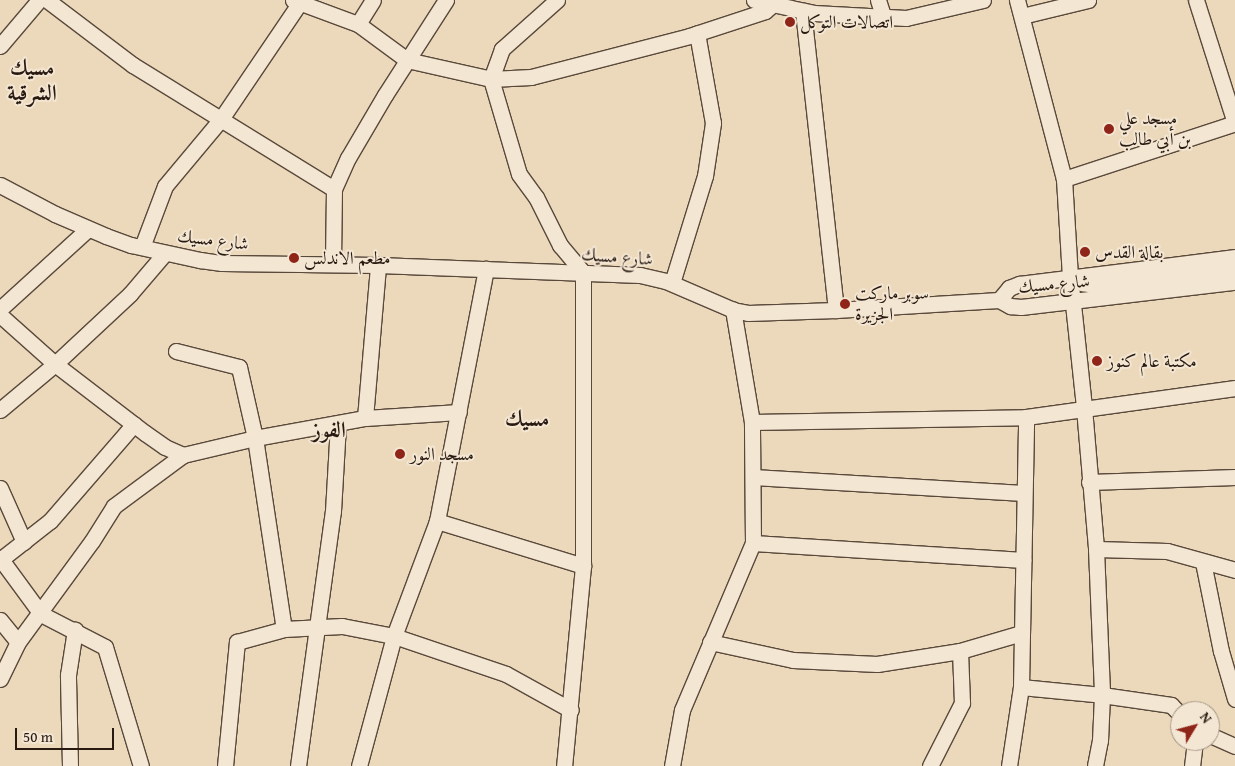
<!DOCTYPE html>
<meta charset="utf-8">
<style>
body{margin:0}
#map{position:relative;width:1235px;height:766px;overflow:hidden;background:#ecd8ba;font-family:"Gentium Book Plus",Amiri,serif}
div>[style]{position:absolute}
.roads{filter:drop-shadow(1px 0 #59493b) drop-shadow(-1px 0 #59493b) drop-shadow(0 1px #59493b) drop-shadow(0 -1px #59493b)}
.minor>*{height:15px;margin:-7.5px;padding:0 7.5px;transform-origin:7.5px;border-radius:7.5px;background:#f3e6d2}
.dots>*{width:14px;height:14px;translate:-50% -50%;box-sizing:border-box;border:2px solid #f3e6d2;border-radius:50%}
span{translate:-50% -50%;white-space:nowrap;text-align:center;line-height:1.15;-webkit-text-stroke:4px #f3e6d2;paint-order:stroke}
.poi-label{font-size:18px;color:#281911}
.left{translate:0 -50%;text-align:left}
.street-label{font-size:18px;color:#281911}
.district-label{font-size:22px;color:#281911;font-weight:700}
.north{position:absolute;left:1170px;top:701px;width:50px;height:50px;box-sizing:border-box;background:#f3e6d2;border:1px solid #a29485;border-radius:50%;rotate:53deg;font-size:14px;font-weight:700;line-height:20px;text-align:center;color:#281911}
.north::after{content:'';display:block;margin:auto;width:18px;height:22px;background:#8f2418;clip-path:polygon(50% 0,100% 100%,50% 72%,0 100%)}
.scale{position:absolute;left:15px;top:728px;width:99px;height:22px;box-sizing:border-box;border:2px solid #281911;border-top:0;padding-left:6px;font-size:15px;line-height:18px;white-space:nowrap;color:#281911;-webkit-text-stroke:4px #f3e6d2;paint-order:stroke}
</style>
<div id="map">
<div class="roads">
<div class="minor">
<i style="left:47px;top:0;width:108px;rotate:37.1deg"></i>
<i style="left:133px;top:65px;width:236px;rotate:31.7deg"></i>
<i style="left:334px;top:189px;width:75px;rotate:90.8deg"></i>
<i style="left:293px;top:0;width:69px;rotate:20.3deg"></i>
<i style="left:358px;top:24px;width:61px;rotate:36.3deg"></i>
<i style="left:407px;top:60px;width:86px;rotate:12.7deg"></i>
<i style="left:491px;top:79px;width:40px;rotate:-2.9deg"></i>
<i style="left:531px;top:77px;width:163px;rotate:-14.5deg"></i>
<i style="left:689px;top:36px;width:80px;rotate:-18.2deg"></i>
<i style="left:765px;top:11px;width:11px;rotate:-41deg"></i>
<i style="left:557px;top:0;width:74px;rotate:138.3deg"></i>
<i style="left:502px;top:49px;width:32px;rotate:110deg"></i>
<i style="left:491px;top:79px;width:99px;rotate:73.6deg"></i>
<i style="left:519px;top:174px;width:29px;rotate:54deg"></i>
<i style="left:536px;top:197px;width:54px;rotate:63.4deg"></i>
<i style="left:560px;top:245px;width:35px;rotate:50deg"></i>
<i style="left:583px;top:272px;width:294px;rotate:90deg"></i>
<i style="left:583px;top:566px;width:201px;rotate:95.4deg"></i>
<i style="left:754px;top:0;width:61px;rotate:12.2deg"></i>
<i style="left:814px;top:13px;width:92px;rotate:3.1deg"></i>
<i style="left:906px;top:18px;width:79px;rotate:-13.2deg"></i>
<i style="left:878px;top:0;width:19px;rotate:72deg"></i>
<i style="left:1017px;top:0;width:185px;rotate:75.3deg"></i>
<i style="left:1064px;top:179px;width:97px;rotate:86.5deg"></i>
<i style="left:1070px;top:276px;width:133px;rotate:83.9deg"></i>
<i style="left:1084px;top:408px;width:142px;rotate:85.1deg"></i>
<i style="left:1096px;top:549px;width:146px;rotate:87.6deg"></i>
<i style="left:1102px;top:695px;width:45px;rotate:92.5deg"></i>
<i style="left:1100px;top:740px;width:26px;rotate:101deg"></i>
<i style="left:1196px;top:0;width:129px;rotate:72.4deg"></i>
<i style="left:803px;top:11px;width:301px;rotate:83.7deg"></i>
<i style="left:1022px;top:16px;width:68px;rotate:-13.6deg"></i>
<i style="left:358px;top:24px;width:28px;rotate:-58deg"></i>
<i style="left:0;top:46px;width:60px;rotate:-49.7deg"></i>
<i style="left:1064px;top:179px;width:180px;rotate:-18.1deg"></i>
<i style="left:0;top:185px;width:62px;rotate:27.8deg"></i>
<i style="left:55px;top:214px;width:56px;rotate:23.3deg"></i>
<i style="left:106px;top:236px;width:27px;rotate:20deg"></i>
<i style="left:131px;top:245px;width:71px;rotate:12.3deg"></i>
<i style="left:200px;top:260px;width:22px;rotate:8deg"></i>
<i style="left:222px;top:263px;width:156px;rotate:0.7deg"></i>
<i style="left:378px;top:265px;width:262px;rotate:2.2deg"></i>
<i style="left:640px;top:275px;width:27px;rotate:13deg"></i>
<i style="left:666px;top:281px;width:73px;rotate:23.4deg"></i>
<i style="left:733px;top:310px;width:15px;rotate:11deg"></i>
<i style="left:748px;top:313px;width:88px;rotate:-2deg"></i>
<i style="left:836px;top:310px;width:163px;rotate:-3.5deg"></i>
<i style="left:999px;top:300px;width:13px;rotate:29deg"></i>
<i style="left:1010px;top:306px;width:11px;rotate:5deg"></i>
<i style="left:1021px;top:307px;width:215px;rotate:-6.7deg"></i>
<i style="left:334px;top:189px;width:34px;rotate:-66deg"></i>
<i style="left:348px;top:158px;width:73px;rotate:-59.6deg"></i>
<i style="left:385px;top:95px;width:113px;rotate:-57.3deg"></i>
<i style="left:142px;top:247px;width:65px;rotate:-69.3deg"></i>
<i style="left:165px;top:186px;width:87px;rotate:-50.1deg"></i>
<i style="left:221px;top:119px;width:139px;rotate:-55.9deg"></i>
<i style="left:1071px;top:277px;width:13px;rotate:29deg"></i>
<i style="left:1082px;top:283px;width:13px;rotate:9deg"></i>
<i style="left:1095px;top:285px;width:141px;rotate:-6.5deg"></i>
<i style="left:672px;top:283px;width:112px;rotate:-72.9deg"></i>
<i style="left:705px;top:176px;width:54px;rotate:-81.4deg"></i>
<i style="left:713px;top:123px;width:91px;rotate:-100.1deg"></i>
<i style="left:999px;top:300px;width:16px;rotate:-50deg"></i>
<i style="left:1009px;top:288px;width:11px;rotate:-22deg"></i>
<i style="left:1019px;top:284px;width:218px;rotate:-7.1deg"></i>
<i style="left:0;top:309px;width:119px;rotate:-42.3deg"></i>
<i style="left:0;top:315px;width:74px;rotate:41.7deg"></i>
<i style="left:55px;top:364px;width:113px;rotate:37.5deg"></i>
<i style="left:145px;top:433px;width:24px;rotate:35deg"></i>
<i style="left:165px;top:447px;width:20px;rotate:24deg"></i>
<i style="left:183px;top:455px;width:74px;rotate:-13.3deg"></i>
<i style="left:255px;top:438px;width:112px;rotate:-10.3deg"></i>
<i style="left:365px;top:418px;width:94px;rotate:-3.7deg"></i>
<i style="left:176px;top:351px;width:65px;rotate:14.3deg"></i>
<i style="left:239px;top:367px;width:73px;rotate:77.3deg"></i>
<i style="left:255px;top:438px;width:193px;rotate:81.4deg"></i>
<i style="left:0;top:410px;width:72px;rotate:-39.9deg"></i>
<i style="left:55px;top:364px;width:103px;rotate:-43deg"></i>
<i style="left:130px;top:294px;width:54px;rotate:-49.5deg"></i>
<i style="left:365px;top:418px;width:154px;rotate:-85.1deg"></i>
<i style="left:752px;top:422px;width:274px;rotate:-1deg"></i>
<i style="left:1026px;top:417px;width:211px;rotate:-7.9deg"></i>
<i style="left:753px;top:477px;width:271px;rotate:3.4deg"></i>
<i style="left:1089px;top:482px;width:146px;rotate:-2deg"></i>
<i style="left:0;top:488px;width:59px;rotate:66deg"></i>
<i style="left:437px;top:521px;width:153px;rotate:17.1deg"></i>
<i style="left:753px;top:543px;width:271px;rotate:3.6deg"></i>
<i style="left:1096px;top:549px;width:71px;rotate:1.6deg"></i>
<i style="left:1167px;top:551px;width:71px;rotate:15.6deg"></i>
<i style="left:0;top:558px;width:69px;rotate:53.8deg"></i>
<i style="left:41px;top:614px;width:72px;rotate:27.3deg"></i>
<i style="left:105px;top:647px;width:124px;rotate:73.2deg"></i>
<i style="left:0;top:560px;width:63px;rotate:-38deg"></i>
<i style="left:50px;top:521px;width:128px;rotate:-49.1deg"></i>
<i style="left:1203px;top:562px;width:91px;rotate:78.6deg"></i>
<i style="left:1221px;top:651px;width:50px;rotate:73.7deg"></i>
<i style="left:0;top:620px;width:28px;rotate:51deg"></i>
<i style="left:710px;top:642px;width:85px;rotate:12.2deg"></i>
<i style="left:793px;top:660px;width:84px;rotate:2.7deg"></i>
<i style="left:877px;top:664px;width:84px;rotate:-8.9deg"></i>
<i style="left:960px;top:651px;width:64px;rotate:-16.4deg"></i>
<i style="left:0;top:679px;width:41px;rotate:-64.1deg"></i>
<i style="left:18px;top:642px;width:125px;rotate:-53.8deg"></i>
<i style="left:92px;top:541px;width:41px;rotate:-57.8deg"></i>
<i style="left:114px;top:506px;width:86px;rotate:-36.5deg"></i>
<i style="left:1021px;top:687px;width:81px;rotate:5.6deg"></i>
<i style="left:1102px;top:695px;width:70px;rotate:8.2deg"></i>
<i style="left:1171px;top:705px;width:13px;rotate:45deg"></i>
<i style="left:1210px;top:735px;width:27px;rotate:24deg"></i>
<i style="left:70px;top:766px;width:91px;rotate:-91.3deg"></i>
<i style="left:68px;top:675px;width:46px;rotate:-81.2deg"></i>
<i style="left:225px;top:766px;width:125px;rotate:-84.5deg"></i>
<i style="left:237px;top:642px;width:49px;rotate:-15.5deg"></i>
<i style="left:284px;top:629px;width:58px;rotate:-3deg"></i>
<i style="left:342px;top:626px;width:53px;rotate:10.9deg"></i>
<i style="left:394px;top:636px;width:118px;rotate:18.7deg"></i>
<i style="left:506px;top:674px;width:74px;rotate:29deg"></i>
<i style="left:298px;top:766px;width:257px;rotate:-82.2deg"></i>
<i style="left:333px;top:511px;width:88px;rotate:-86.7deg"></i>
<i style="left:359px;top:766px;width:135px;rotate:-74.9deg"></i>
<i style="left:394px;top:636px;width:123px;rotate:-69.5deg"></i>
<i style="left:437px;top:521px;width:257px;rotate:-79deg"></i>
<i style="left:672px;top:766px;width:57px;rotate:-79.9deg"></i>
<i style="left:682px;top:710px;width:181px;rotate:-67deg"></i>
<i style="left:753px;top:543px;width:121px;rotate:-90.5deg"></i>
<i style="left:752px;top:422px;width:114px;rotate:-99.6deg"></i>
<i style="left:930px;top:766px;width:71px;rotate:-63.1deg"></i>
<i style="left:962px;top:703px;width:52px;rotate:-92.2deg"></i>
<i style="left:1009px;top:766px;width:80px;rotate:-81.4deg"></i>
<i style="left:1021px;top:687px;width:270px;rotate:-88.9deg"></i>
<i style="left:1192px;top:766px;width:25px;rotate:-83deg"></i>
</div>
</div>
<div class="dots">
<i style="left:790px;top:22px;background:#8f2418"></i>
<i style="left:1109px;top:129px;background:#8f2418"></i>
<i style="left:1085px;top:252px;background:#8f2418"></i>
<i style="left:294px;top:258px;background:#8f2418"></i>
<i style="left:845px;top:304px;background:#8f2418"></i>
<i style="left:1097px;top:361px;background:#8f2418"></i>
<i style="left:400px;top:454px;background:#8f2418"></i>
</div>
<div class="poi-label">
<span class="left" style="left:800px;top:22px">اتصالات التوكل</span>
<span class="left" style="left:1119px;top:129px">مسجد علي<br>بن أبي طالب</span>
<span class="left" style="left:1095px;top:252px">بقالة القدس</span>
<span class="left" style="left:304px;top:258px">مطعم الاندلس</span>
<span class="left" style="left:855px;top:304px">سوبر ماركت<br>الجزيرة</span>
<span class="left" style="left:1107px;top:361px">مكتبة عالم كنوز</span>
<span class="left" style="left:410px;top:454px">مسجد النور</span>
</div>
<div class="street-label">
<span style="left:213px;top:240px;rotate:7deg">شارع مسيك</span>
<span style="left:617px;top:257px;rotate:4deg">شارع مسيك</span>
<span style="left:1054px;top:284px;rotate:-5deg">شارع مسيك</span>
</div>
<div class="district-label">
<span style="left:32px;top:80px">مسيك<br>الشرقية</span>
<span style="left:527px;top:419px">مسيك</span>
<span style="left:329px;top:430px">الفوز</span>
</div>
<div class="north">N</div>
<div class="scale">50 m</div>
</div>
